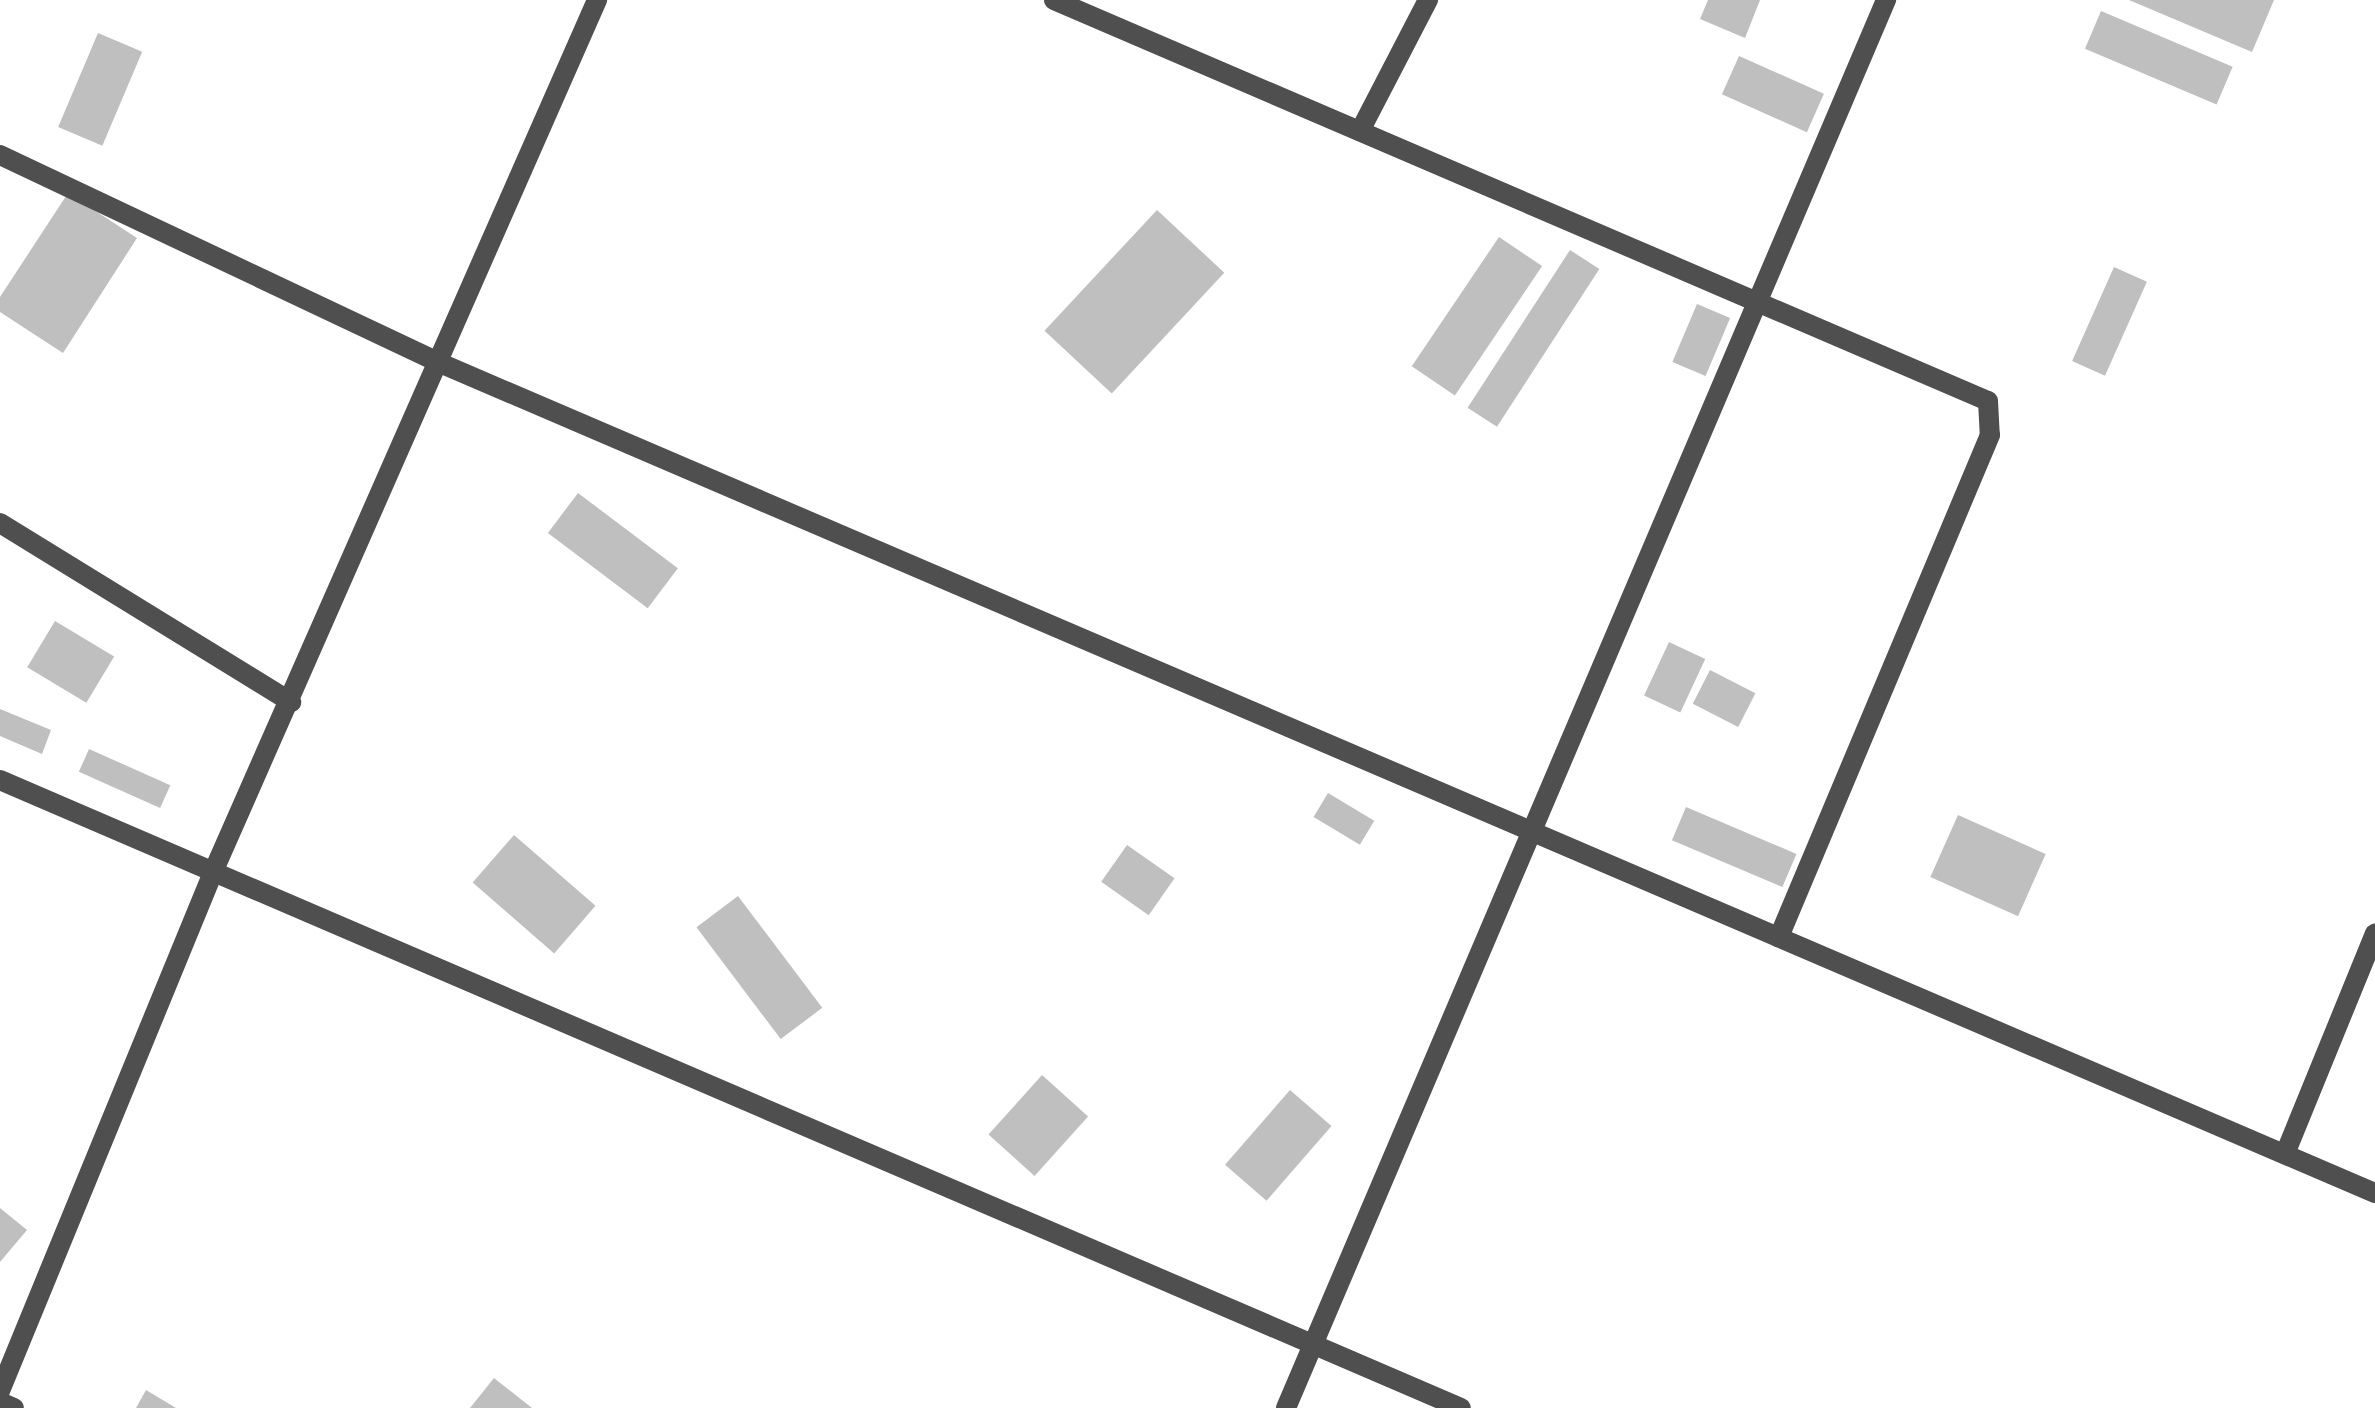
<!DOCTYPE html>
<style>
body{margin:0}
#map{position:relative;width:2375px;height:1408px;overflow:hidden;background:#fff;font-family:"Source Sans 3",sans-serif}
div>[style]{position:absolute}
.building>*{inset:0;background:#bfbfbf;transform-origin:0 0}
.street>*{height:20px;margin:-10px;padding:0 10px;transform-origin:10px;border-radius:10px;background:#4f4f4f}
span{translate:-50% -50%;white-space:nowrap;text-align:center;line-height:1.15;-webkit-text-stroke:8px #fff;paint-order:stroke}
</style>
<div id="map">
<div class="building">
<i style="clip-path:polygon(1708px 0,1760px 0,1745px 38px,1700px 19px)"></i>
<i style="clip-path:polygon(2129px 0,2274px 0,2252px 52px)"></i>
<i style="left:2101px;top:11px;width:143px;height:41px;rotate:23deg"></i>
<i style="left:98px;top:33px;width:48px;height:102px;rotate:23deg"></i>
<i style="left:1739px;top:56px;width:93px;height:42px;rotate:24deg"></i>
<i style="clip-path:polygon(68px 193px,137px 238px,63px 353px,0 312px,0 297px)"></i>
<i style="left:1157px;top:210px;width:92px;height:165px;rotate:43deg"></i>
<i style="left:1499px;top:237px;width:52px;height:156px;rotate:34deg"></i>
<i style="left:1570px;top:250px;width:35px;height:188px;rotate:33deg"></i>
<i style="left:2114px;top:267px;width:36px;height:103px;rotate:24deg"></i>
<i style="left:1697px;top:304px;width:36px;height:63px;rotate:23deg"></i>
<i style="left:578px;top:493px;width:125px;height:50px;rotate:37deg"></i>
<i style="left:55px;top:621px;width:69px;height:54px;rotate:31deg"></i>
<i style="left:1669px;top:642px;width:40px;height:59px;rotate:25deg"></i>
<i style="left:1710px;top:670px;width:51px;height:38px;rotate:27deg"></i>
<i style="clip-path:polygon(0 709px,51px 730px,42px 754px,0 736px)"></i>
<i style="left:89px;top:749px;width:89px;height:25px;rotate:24deg"></i>
<i style="left:1328px;top:793px;width:54px;height:28px;rotate:31deg"></i>
<i style="left:1686px;top:807px;width:120px;height:36px;rotate:23deg"></i>
<i style="left:1958px;top:815px;width:96px;height:68px;rotate:24deg"></i>
<i style="left:514px;top:835px;width:108px;height:63px;rotate:41deg"></i>
<i style="left:1127px;top:845px;width:58px;height:45px;rotate:35deg"></i>
<i style="left:738px;top:896px;width:140px;height:52px;rotate:53deg"></i>
<i style="left:1042px;top:1075px;width:62px;height:80px;rotate:42deg"></i>
<i style="left:1290px;top:1090px;width:55px;height:99px;rotate:41deg"></i>
<i style="clip-path:polygon(0 1208px,27px 1230px,0 1262px)"></i>
<i style="clip-path:polygon(494px 1378px,532px 1408px,470px 1408px)"></i>
<i style="clip-path:polygon(146px 1390px,176px 1408px,136px 1408px)"></i>
</div>
<div class="street">
<i style="left:1054px;top:0;width:1016px;rotate:23.24deg"></i>
<i style="left:1988px;top:401px;width:34px;rotate:87deg"></i>
<i style="left:1990px;top:435px;width:545px;rotate:112.8deg"></i>
<i style="left:1360px;top:131px;width:148px;rotate:-62.6deg"></i>
<i style="left:0;top:155px;width:487px;rotate:25.3deg"></i>
<i style="left:440px;top:363px;width:2105px;rotate:23.22deg"></i>
<i style="left:0;top:523px;width:342px;rotate:31.6deg"></i>
<i style="left:0;top:780px;width:1590px;rotate:23.26deg"></i>
<i style="left:2285px;top:1154px;width:238px;rotate:-67.8deg"></i>
<i style="left:0;top:1391px;width:563px;rotate:-67.67deg"></i>
<i style="left:214px;top:870px;width:951px;rotate:-66.24deg"></i>
<i style="left:0;top:1402px;width:15px;rotate:23deg"></i>
<i style="left:1286px;top:1408px;width:1531px;rotate:-66.92deg"></i>
</div>
</div>
